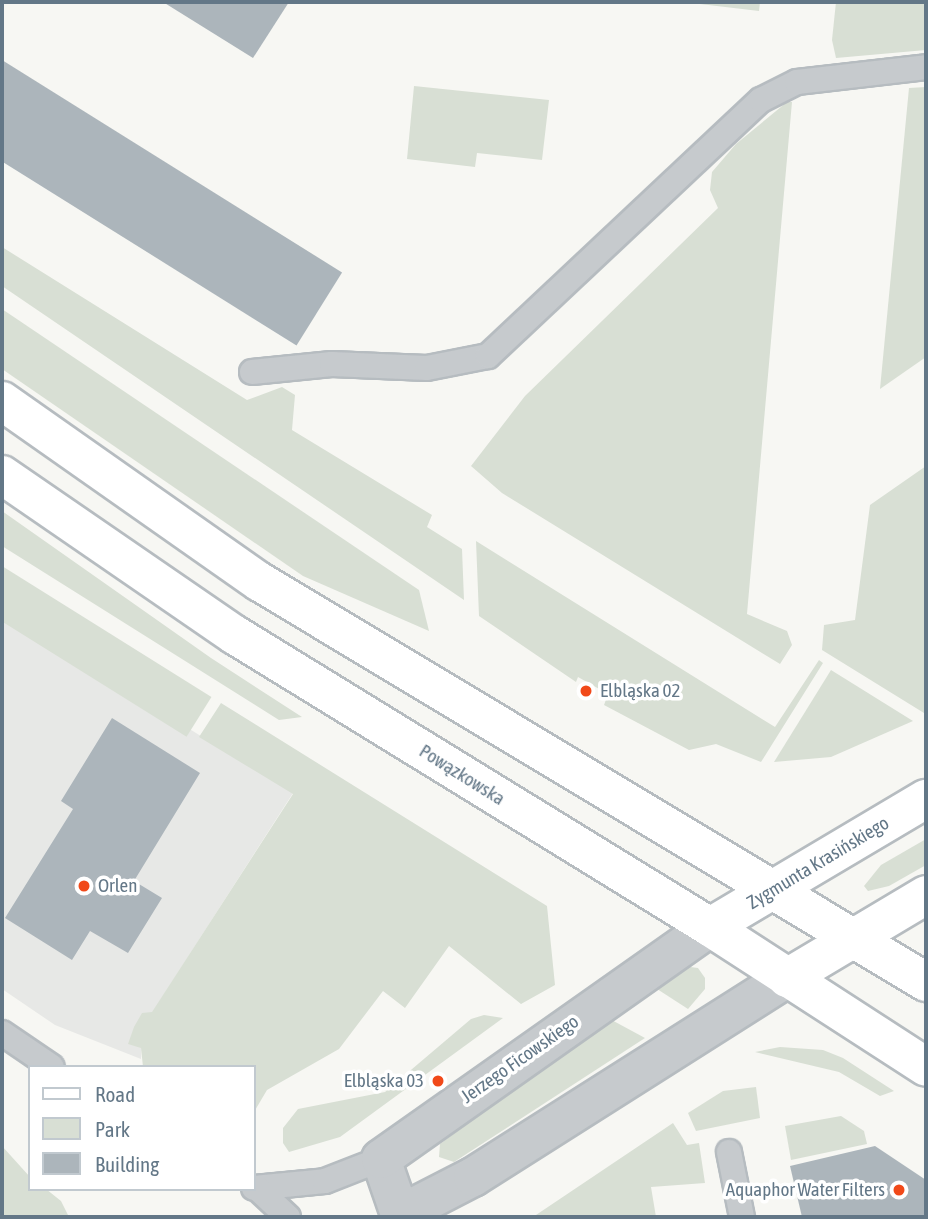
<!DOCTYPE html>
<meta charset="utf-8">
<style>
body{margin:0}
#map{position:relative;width:928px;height:1219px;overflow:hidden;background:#f7f7f3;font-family:"Asap Condensed",sans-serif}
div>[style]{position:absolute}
.built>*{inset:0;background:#e7e8e6}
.green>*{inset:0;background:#d8dfd4;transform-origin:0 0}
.building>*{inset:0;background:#acb5bb;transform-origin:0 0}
.roads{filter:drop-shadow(2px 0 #b6bcc0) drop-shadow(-2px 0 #b6bcc0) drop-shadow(0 2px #b6bcc0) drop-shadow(0 -2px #b6bcc0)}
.lane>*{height:24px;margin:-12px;padding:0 12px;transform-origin:12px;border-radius:12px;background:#c6cacd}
.street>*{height:38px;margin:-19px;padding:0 19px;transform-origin:19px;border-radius:19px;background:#c6cacd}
.secondary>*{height:38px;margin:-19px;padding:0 19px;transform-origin:19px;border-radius:19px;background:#fff}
.dots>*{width:19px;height:19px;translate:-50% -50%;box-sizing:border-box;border:4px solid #fff;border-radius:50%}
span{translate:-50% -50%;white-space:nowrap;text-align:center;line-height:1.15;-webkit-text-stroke:7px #fff;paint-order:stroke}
.poi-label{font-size:19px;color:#637787}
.left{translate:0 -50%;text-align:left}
.right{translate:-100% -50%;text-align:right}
.street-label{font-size:19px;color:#637787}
.frame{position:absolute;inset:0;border:4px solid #637787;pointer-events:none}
.legend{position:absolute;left:28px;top:1065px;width:228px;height:126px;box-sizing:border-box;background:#fff;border:2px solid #c1c9cf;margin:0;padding:9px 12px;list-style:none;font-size:21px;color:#637787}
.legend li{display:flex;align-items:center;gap:14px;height:35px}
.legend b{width:35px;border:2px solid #c1c9cf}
</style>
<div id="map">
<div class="built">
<i style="clip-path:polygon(2px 613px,293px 793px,152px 1013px,142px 1013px,141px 1059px,55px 1025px,2px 989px)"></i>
</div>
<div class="green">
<i style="clip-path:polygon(683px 2px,760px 2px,759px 11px)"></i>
<i style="clip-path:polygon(836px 2px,925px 2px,926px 50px,836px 58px,832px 40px)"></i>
<i style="clip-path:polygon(414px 86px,549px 100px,542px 160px,477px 153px,475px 167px,407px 159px)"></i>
<i style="clip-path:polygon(926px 87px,926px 357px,880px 389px,909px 88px)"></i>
<i style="clip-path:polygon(787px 102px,792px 102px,747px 614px,787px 631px,792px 645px,780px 664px,502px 493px,471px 466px,525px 396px,718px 208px,710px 190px,712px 172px,736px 144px)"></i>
<i style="clip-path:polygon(2px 247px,247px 400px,282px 387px,295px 395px,292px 430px,432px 515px,427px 527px,462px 549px,464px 600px,2px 286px)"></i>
<i style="clip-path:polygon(2px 309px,419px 590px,429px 631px,303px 576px,2px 369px)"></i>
<i style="clip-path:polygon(926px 466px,926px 712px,924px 713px,822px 650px,824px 625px,855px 620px,870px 505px)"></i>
<i style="clip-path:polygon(2px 511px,211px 658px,302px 717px,279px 720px,2px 546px)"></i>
<i style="clip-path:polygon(476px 541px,775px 727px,819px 660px,823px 663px,761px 762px,716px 744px,689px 750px,604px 705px,608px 694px,578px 677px,576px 682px,479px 616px)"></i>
<i style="left:2px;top:566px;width:247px;height:47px;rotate:32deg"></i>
<i style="clip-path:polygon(831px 670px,913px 721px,831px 757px,774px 762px)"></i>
<i style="clip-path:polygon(221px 703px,547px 906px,555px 985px,521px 1004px,449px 946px,405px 1008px,383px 991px,339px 1049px,267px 1090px,254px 1112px,254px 1067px,143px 1067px,141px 1048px,128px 1044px,134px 1027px,142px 1013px,152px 1012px,293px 794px,199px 737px)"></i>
<i style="clip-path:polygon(926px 839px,926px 865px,889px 886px,868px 891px,864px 886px,881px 865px)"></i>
<i style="clip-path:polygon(683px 966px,698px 968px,705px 978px,705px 989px,688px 1009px,654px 987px)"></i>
<i style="clip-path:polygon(484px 1015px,503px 1018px,340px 1137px,289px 1152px,283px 1143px,283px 1128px,298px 1109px,385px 1092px,471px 1019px)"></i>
<i style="clip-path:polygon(608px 1018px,645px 1038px,454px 1162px,439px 1157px,440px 1144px)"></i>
<i style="clip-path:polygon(780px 1047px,823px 1050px,843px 1058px,894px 1091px,880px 1096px,839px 1072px,755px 1052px)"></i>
<i style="clip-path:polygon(756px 1087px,760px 1118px,696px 1131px,688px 1113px,723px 1091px)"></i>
<i style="clip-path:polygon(841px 1116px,864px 1131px,867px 1144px,791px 1160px,785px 1126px)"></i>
<i style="clip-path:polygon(673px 1123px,687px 1145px,699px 1143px,705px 1183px,651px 1187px,656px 1217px,533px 1217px)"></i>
<i style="clip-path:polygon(2px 1146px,30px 1177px,30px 1189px,46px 1189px,61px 1201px,69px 1217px,2px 1217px)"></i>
</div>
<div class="building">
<i style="clip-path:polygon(163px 2px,289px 2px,253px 58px)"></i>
<i style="left:2px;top:60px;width:401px;height:86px;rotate:32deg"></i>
<i style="clip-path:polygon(112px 718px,200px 773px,134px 881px,162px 898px,128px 953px,90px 931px,72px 960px,5px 918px,73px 809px,61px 801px)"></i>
<i style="clip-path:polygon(875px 1146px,926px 1180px,926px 1217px,802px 1217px,790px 1166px)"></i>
</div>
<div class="roads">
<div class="lane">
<i style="left:252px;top:372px;width:80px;rotate:-5.7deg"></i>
<i style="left:332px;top:364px;width:95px;rotate:2.4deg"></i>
<i style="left:427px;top:368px;width:62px;rotate:-11.1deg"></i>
<i style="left:488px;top:356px;width:374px;rotate:-43.2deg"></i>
<i style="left:761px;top:100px;width:40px;rotate:-26.6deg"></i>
<i style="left:797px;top:82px;width:130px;rotate:-6.6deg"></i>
<i style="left:2px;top:1033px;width:60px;rotate:34.2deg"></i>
<i style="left:729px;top:1152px;width:66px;rotate:78.7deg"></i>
<i style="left:254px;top:1188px;width:71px;rotate:-5.6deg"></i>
<i style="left:325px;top:1181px;width:60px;rotate:-21.4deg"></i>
<i style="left:258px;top:1189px;width:41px;rotate:43deg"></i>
</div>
<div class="street">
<i style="left:401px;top:1214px;width:81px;rotate:-27.2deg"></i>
<i style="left:473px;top:1177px;width:372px;rotate:-32.4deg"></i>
<i style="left:401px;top:1217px;width:61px;rotate:-109deg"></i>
<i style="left:381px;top:1159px;width:403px;rotate:-35.2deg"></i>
</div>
<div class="secondary">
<i style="left:2px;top:401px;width:315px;rotate:35.1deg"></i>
<i style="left:260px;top:582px;width:777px;rotate:30.99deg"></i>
<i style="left:2px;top:475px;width:283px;rotate:34.5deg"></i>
<i style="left:235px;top:635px;width:558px;rotate:31.58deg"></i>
<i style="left:710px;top:927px;width:257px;rotate:32.9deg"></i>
<i style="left:710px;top:927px;width:251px;rotate:-30.7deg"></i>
<i style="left:787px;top:978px;width:162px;rotate:-30.8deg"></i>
</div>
</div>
<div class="dots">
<i style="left:586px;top:691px;background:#f14919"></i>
<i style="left:84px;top:886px;background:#f14919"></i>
<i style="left:438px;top:1081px;background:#f14919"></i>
<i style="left:899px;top:1190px;background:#f14919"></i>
</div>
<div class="poi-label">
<span class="left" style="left:600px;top:691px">Elbląska 02</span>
<span class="left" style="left:98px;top:886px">Orlen</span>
<span class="right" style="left:424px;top:1081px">Elbląska 03</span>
<span class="right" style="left:885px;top:1190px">Aquaphor Water Filters</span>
</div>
<div class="street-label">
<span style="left:462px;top:775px;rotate:32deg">Powązkowska</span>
<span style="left:818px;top:863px;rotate:-31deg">Zygmunta Krasińskiego</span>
<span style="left:520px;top:1059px;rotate:-35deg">Jerzego Ficowskiego</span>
</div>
<div class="frame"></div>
<ul class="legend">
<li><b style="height:9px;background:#fff"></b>Road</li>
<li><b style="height:19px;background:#d8dfd4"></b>Park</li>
<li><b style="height:19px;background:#acb5bb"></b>Building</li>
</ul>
</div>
